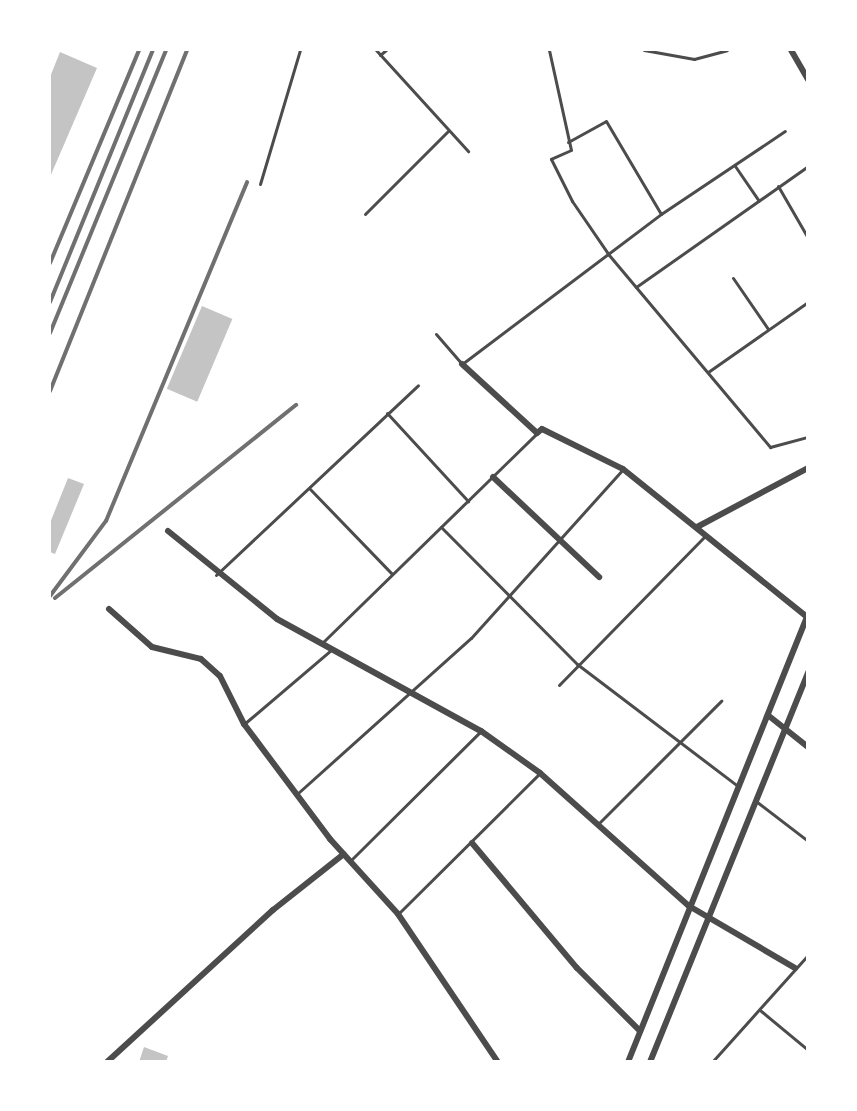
<!DOCTYPE html>
<style>
body{margin:0}
#map{position:relative;width:857px;height:1111px;overflow:hidden;background:#fff;font-family:"Open Sans",sans-serif}
div>[style]{position:absolute}
.building>*{inset:0;background:#c4c4c4;transform-origin:0 0}
.service>*{height:3px;margin:-1.5px;padding:0 1.5px;transform-origin:1.5px;border-radius:1.5px;background:#4c4c4c}
.minor>*{height:6px;margin:-3px;padding:0 3px;transform-origin:3px;border-radius:3px;background:#4c4c4c}
.rail>*{height:4px;margin:-2px;padding:0 2px;transform-origin:2px;border-radius:2px;background:#707070}
span{translate:-50% -50%;white-space:nowrap;text-align:center;line-height:1.15;-webkit-text-stroke:6px #fff;paint-order:stroke}
.frame{position:absolute;inset:0;border:51px solid #fff;pointer-events:none}
</style>
<div id="map">
<div class="building">
<i style="clip-path:polygon(60px 52px,97px 68px,50px 177px,50px 77px)"></i>
<i style="left:202px;top:306px;width:33px;height:90px;rotate:23deg"></i>
<i style="clip-path:polygon(68px 478px,84px 484px,55px 554px,50px 552px,50px 523px)"></i>
<i style="clip-path:polygon(144px 1047px,168px 1056px,166px 1062px,139px 1062px)"></i>
</div>
<div class="service">
<i style="left:376px;top:50px;width:137px;rotate:47.7deg"></i>
<i style="left:549px;top:50px;width:102px;rotate:77.6deg"></i>
<i style="left:571px;top:150px;width:22px;rotate:156deg"></i>
<i style="left:551px;top:159px;width:47px;rotate:63.4deg"></i>
<i style="left:572px;top:201px;width:65px;rotate:55.6deg"></i>
<i style="left:609px;top:255px;width:251px;rotate:50deg"></i>
<i style="left:770px;top:447px;width:39px;rotate:-15deg"></i>
<i style="left:644px;top:50px;width:51px;rotate:10.2deg"></i>
<i style="left:694px;top:59px;width:34px;rotate:-15deg"></i>
<i style="left:380px;top:55px;width:8px;rotate:-40deg"></i>
<i style="left:568px;top:142px;width:43px;rotate:-28.9deg"></i>
<i style="left:606px;top:121px;width:108px;rotate:59.4deg"></i>
<i style="left:735px;top:166px;width:42px;rotate:55.6deg"></i>
<i style="left:260px;top:184px;width:140px;rotate:-73.4deg"></i>
<i style="left:778px;top:186px;width:60px;rotate:60deg"></i>
<i style="left:365px;top:214px;width:117px;rotate:-45deg"></i>
<i style="left:733px;top:278px;width:62px;rotate:55.5deg"></i>
<i style="left:636px;top:287px;width:210px;rotate:-35.1deg"></i>
<i style="left:436px;top:334px;width:40px;rotate:49deg"></i>
<i style="left:462px;top:364px;width:249px;rotate:-37deg"></i>
<i style="left:661px;top:214px;width:149px;rotate:-33.8deg"></i>
<i style="left:708px;top:372px;width:122px;rotate:-35deg"></i>
<i style="left:387px;top:413px;width:120px;rotate:47.4deg"></i>
<i style="left:310px;top:489px;width:118px;rotate:46deg"></i>
<i style="left:441px;top:527px;width:193px;rotate:45.2deg"></i>
<i style="left:577px;top:664px;width:202px;rotate:37.2deg"></i>
<i style="left:216px;top:575px;width:277px;rotate:-43.2deg"></i>
<i style="left:322px;top:643px;width:299px;rotate:-44.3deg"></i>
<i style="left:559px;top:685px;width:209px;rotate:-45.6deg"></i>
<i style="left:244px;top:724px;width:116px;rotate:-40.4deg"></i>
<i style="left:298px;top:793px;width:232px;rotate:-41.9deg"></i>
<i style="left:471px;top:638px;width:227px;rotate:-48deg"></i>
<i style="left:757px;top:802px;width:64px;rotate:37.4deg"></i>
<i style="left:599px;top:823px;width:173px;rotate:-45deg"></i>
<i style="left:350px;top:861px;width:185px;rotate:-44.8deg"></i>
<i style="left:399px;top:913px;width:197px;rotate:-44.8deg"></i>
<i style="left:761px;top:1011px;width:61px;rotate:39.7deg"></i>
<i style="left:712px;top:1062px;width:144px;rotate:-48.1deg"></i>
</div>
<div class="minor">
<i style="left:791px;top:50px;width:34px;rotate:60deg"></i>
<i style="left:462px;top:364px;width:102px;rotate:42.6deg"></i>
<i style="left:537px;top:433px;width:6px;rotate:-39deg"></i>
<i style="left:542px;top:429px;width:90px;rotate:26.3deg"></i>
<i style="left:623px;top:469px;width:236px;rotate:38.8deg"></i>
<i style="left:493px;top:477px;width:146px;rotate:43.3deg"></i>
<i style="left:697px;top:527px;width:126px;rotate:-28deg"></i>
<i style="left:168px;top:531px;width:140px;rotate:38.9deg"></i>
<i style="left:277px;top:619px;width:233px;rotate:28.8deg"></i>
<i style="left:481px;top:731px;width:72px;rotate:35.4deg"></i>
<i style="left:540px;top:773px;width:200px;rotate:41.8deg"></i>
<i style="left:689px;top:906px;width:123px;rotate:30.3deg"></i>
<i style="left:109px;top:609px;width:57px;rotate:41.5deg"></i>
<i style="left:152px;top:647px;width:50px;rotate:13.8deg"></i>
<i style="left:201px;top:659px;width:25px;rotate:42deg"></i>
<i style="left:220px;top:676px;width:54px;rotate:63.4deg"></i>
<i style="left:244px;top:724px;width:144px;rotate:53.2deg"></i>
<i style="left:330px;top:839px;width:101px;rotate:47.8deg"></i>
<i style="left:398px;top:914px;width:179px;rotate:56deg"></i>
<i style="left:769px;top:716px;width:50px;rotate:38.5deg"></i>
<i style="left:472px;top:843px;width:163px;rotate:50deg"></i>
<i style="left:577px;top:968px;width:89px;rotate:45deg"></i>
<i style="left:107px;top:1062px;width:225px;rotate:-42.5deg"></i>
<i style="left:273px;top:910px;width:90px;rotate:-38.3deg"></i>
<i style="left:628px;top:1062px;width:482px;rotate:-68.1deg"></i>
<i style="left:650px;top:1062px;width:421px;rotate:-67.9deg"></i>
</div>
<div class="rail">
<i style="left:50px;top:263px;width:231px;rotate:-67.3deg"></i>
<i style="left:50px;top:302px;width:272px;rotate:-67.8deg"></i>
<i style="left:50px;top:333px;width:306px;rotate:-67.7deg"></i>
<i style="left:50px;top:391px;width:367px;rotate:-68.1deg"></i>
<i style="left:50px;top:596px;width:94px;rotate:-53.3deg"></i>
<i style="left:106px;top:521px;width:367px;rotate:-67.4deg"></i>
<i style="left:55px;top:598px;width:309px;rotate:-38.7deg"></i>
</div>
<div class="frame"></div>
</div>
